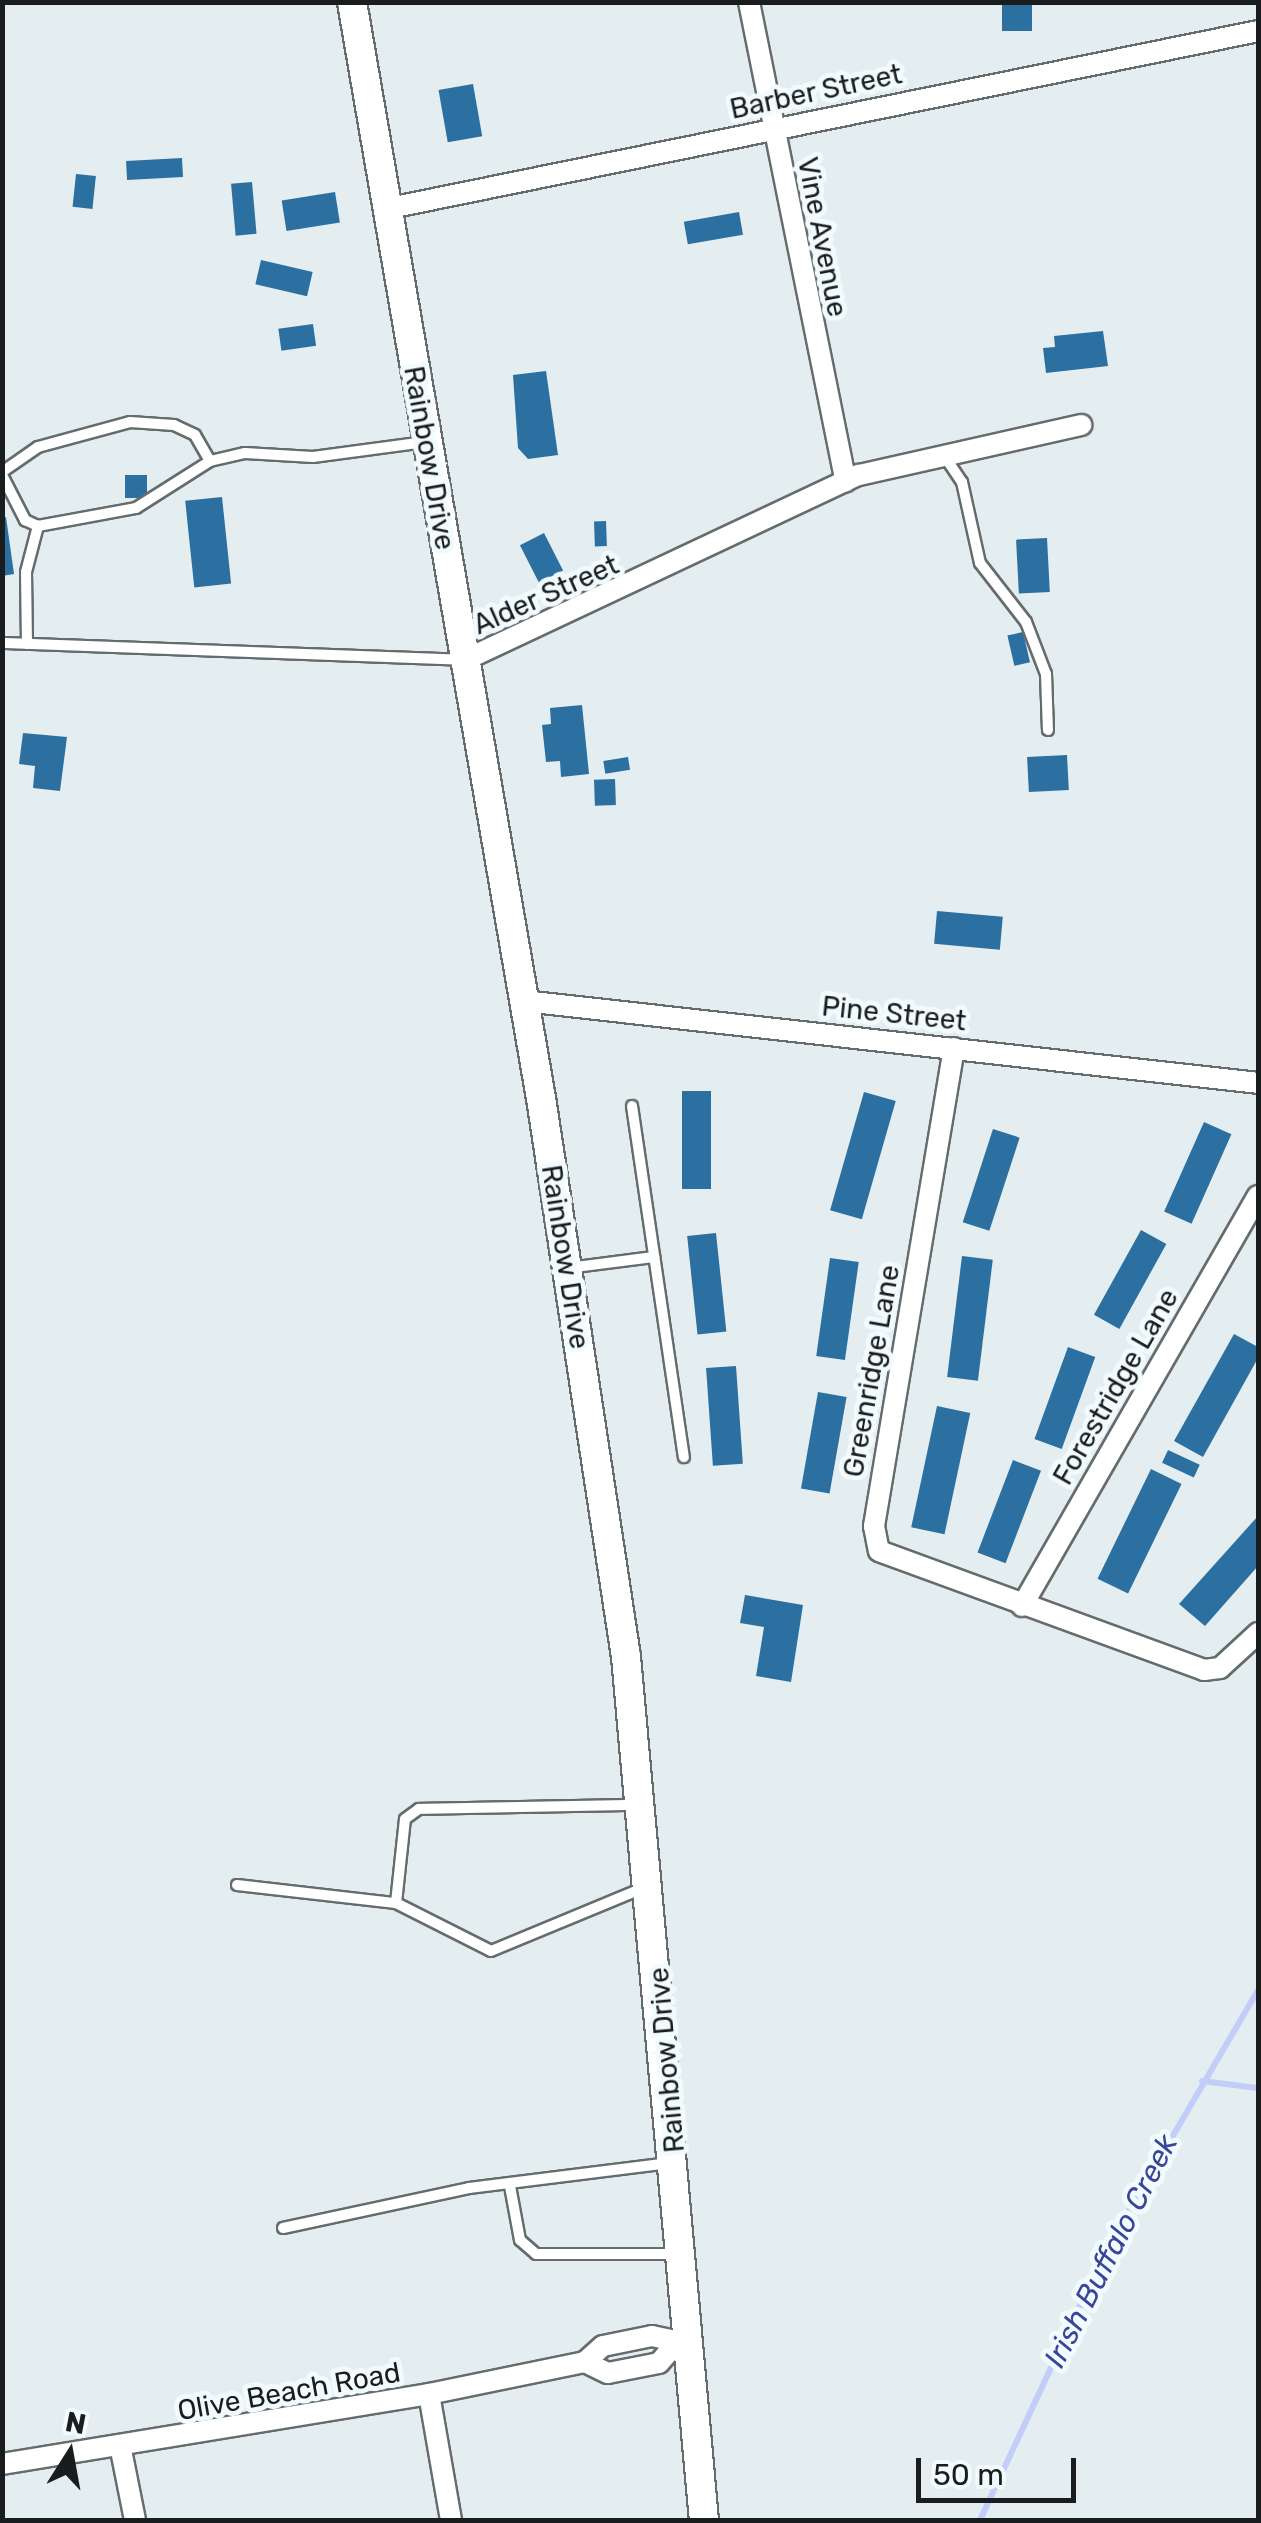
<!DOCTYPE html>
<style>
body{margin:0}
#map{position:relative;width:1261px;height:2523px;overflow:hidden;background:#e4edef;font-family:Rubik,sans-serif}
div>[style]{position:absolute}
.stream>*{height:6px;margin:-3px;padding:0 3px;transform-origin:3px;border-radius:3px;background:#c2cef9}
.building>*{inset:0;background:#2b70a0;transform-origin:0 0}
.roads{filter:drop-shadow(2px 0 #646c6d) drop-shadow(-2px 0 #646c6d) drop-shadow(0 2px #646c6d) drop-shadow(0 -2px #646c6d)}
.lane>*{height:10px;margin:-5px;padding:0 5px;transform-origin:5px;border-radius:5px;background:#fff}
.street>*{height:20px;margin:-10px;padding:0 10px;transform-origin:10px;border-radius:10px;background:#fff}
.secondary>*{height:28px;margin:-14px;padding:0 14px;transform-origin:14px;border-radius:14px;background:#fff}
span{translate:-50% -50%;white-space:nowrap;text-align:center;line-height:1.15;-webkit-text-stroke:10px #f1fbfd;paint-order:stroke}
.street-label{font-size:28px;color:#191d1d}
.water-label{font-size:30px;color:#394596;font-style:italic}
.frame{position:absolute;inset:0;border:5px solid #191d1d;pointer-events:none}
.north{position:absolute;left:20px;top:2403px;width:100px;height:100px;-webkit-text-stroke:8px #f1fbfd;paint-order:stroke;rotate:11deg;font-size:28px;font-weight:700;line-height:40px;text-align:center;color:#191d1d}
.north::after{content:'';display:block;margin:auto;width:35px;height:45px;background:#191d1d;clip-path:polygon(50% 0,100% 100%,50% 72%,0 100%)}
.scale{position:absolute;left:916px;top:2458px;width:160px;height:45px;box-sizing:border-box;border:5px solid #191d1d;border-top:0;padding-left:12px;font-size:30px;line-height:35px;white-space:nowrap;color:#191d1d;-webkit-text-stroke:8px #f1fbfd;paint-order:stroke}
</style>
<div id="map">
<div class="stream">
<i style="left:1202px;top:2081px;width:56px;rotate:7.1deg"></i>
<i style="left:980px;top:2520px;width:296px;rotate:-65deg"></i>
<i style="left:1105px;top:2252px;width:303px;rotate:-59.7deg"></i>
</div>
<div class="building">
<i style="left:1002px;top:2px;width:30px;height:29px"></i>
<i style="left:473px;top:84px;width:53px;height:35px;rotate:80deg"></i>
<i style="left:182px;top:158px;width:19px;height:56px;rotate:87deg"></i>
<i style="left:76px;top:174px;width:20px;height:33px;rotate:6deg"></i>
<i style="left:252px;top:182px;width:52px;height:21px;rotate:85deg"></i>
<i style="left:335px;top:192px;width:31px;height:54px;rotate:81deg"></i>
<i style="left:739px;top:212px;width:23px;height:56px;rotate:80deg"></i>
<i style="left:261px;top:260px;width:53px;height:25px;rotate:13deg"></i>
<i style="left:313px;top:324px;width:22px;height:35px;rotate:82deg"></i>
<i style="clip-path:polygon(1103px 331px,1108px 366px,1046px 373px,1043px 348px,1055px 347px,1054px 336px)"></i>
<i style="clip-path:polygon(546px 371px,558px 455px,528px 459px,518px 448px,513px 375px)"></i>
<i style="left:125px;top:475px;width:22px;height:23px"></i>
<i style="left:222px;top:497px;width:87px;height:37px;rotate:84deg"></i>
<i style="clip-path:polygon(6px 517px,14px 574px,2px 576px,2px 518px)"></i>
<i style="left:606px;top:521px;width:25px;height:12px;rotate:88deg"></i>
<i style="left:544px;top:533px;width:42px;height:27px;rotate:63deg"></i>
<i style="left:1047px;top:538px;width:54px;height:31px;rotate:87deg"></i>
<i style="left:1023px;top:632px;width:31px;height:16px;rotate:77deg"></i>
<i style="clip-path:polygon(582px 705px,589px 774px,561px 777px,560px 761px,546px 762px,542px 725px,551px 724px,550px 708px)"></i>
<i style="clip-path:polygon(23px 733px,67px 737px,60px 791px,33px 788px,35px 766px,19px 764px)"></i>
<i style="left:1067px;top:755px;width:35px;height:40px;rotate:87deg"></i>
<i style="left:628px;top:757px;width:13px;height:25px;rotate:81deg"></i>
<i style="left:615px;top:779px;width:26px;height:21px;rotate:88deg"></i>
<i style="left:937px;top:911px;width:66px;height:33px;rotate:5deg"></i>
<i style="left:682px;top:1091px;width:29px;height:98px"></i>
<i style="left:864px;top:1092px;width:33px;height:123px;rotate:16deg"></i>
<i style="left:1204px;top:1122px;width:30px;height:98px;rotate:24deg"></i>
<i style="left:993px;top:1129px;width:28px;height:98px;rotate:18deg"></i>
<i style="left:1141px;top:1230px;width:29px;height:97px;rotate:29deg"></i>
<i style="left:716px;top:1233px;width:99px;height:29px;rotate:84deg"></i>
<i style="left:962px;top:1256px;width:31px;height:122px;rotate:7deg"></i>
<i style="left:830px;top:1258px;width:29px;height:99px;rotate:8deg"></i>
<i style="clip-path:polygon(1234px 1334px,1258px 1347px,1258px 1358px,1203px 1457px,1174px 1441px)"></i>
<i style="left:1068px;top:1347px;width:29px;height:98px;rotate:20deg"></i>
<i style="left:736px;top:1366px;width:98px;height:30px;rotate:86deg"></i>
<i style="left:818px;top:1392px;width:29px;height:98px;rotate:10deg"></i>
<i style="left:937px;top:1406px;width:34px;height:124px;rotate:12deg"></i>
<i style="left:1168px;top:1450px;width:35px;height:14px;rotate:25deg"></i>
<i style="left:1013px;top:1460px;width:30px;height:99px;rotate:21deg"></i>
<i style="left:1151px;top:1469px;width:34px;height:122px;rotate:26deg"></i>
<i style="clip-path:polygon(1258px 1516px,1258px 1566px,1205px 1626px,1179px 1604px)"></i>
<i style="clip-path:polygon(745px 1595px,803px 1605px,791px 1682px,756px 1676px,764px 1627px,740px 1623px)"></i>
</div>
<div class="roads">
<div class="lane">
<i style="left:943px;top:454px;width:34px;rotate:56deg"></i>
<i style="left:962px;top:482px;width:83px;rotate:77.5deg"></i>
<i style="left:980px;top:563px;width:75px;rotate:52.1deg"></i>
<i style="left:1026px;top:622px;width:56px;rotate:69deg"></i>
<i style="left:1046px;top:674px;width:56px;rotate:88deg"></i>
<i style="left:2px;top:472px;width:44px;rotate:-34.8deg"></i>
<i style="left:38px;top:447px;width:95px;rotate:-15.2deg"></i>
<i style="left:130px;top:422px;width:44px;rotate:3.9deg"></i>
<i style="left:174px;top:425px;width:23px;rotate:25deg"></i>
<i style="left:195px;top:435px;width:30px;rotate:60deg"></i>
<i style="left:2px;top:475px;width:51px;rotate:62.9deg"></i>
<i style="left:25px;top:520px;width:14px;rotate:25deg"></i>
<i style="left:38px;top:526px;width:100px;rotate:-10.4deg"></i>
<i style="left:136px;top:508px;width:88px;rotate:-32.4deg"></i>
<i style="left:210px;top:461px;width:36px;rotate:-13deg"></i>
<i style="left:245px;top:453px;width:68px;rotate:3.4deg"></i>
<i style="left:313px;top:457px;width:113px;rotate:-7.6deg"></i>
<i style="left:2px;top:643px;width:462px;rotate:2.1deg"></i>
<i style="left:27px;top:644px;width:72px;rotate:-90.8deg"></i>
<i style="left:26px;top:572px;width:48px;rotate:-75.4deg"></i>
<i style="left:632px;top:1106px;width:355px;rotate:81.6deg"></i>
<i style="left:568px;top:1268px;width:87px;rotate:-7.3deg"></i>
<i style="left:237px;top:1885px;width:160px;rotate:6.5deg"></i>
<i style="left:396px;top:1903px;width:106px;rotate:26.8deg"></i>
<i style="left:491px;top:1951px;width:165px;rotate:-22.5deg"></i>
<i style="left:396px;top:1903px;width:84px;rotate:-83.9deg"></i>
<i style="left:405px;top:1819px;width:17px;rotate:-36deg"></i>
<i style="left:419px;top:1809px;width:216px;rotate:-1.1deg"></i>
<i style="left:510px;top:2186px;width:55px;rotate:79.5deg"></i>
<i style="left:520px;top:2240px;width:21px;rotate:41deg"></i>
<i style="left:536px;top:2254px;width:141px"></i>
<i style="left:283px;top:2228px;width:190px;rotate:-12.1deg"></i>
<i style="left:469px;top:2188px;width:204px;rotate:-7.1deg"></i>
</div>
<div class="street">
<i style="left:749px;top:2px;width:489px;rotate:78.6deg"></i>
<i style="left:385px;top:209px;width:891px;rotate:-11.52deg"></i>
<i style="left:465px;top:660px;width:435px;rotate:-25.2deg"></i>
<i style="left:859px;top:475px;width:228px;rotate:-12.7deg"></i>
<i style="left:524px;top:1001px;width:739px;rotate:6.37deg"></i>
<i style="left:954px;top:1048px;width:485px;rotate:99.5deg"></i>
<i style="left:874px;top:1526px;width:25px;rotate:79deg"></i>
<i style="left:879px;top:1551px;width:346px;rotate:20.1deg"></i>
<i style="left:1204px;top:1670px;width:16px;rotate:-7deg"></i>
<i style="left:1220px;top:1668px;width:52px;rotate:-42.6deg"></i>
<i style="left:1022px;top:1606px;width:473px;rotate:-60.1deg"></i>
<i style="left:585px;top:2362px;width:25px;rotate:26deg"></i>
<i style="left:608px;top:2373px;width:52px;rotate:-11.1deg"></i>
<i style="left:659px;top:2363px;width:21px;rotate:-49deg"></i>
<i style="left:429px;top:2394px;width:128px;rotate:80.1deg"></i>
<i style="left:121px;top:2450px;width:71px;rotate:78.7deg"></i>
<i style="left:2px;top:2464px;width:433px;rotate:-9.3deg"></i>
<i style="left:429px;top:2394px;width:159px;rotate:-11.6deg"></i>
<i style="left:585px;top:2362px;width:24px;rotate:-42deg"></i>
<i style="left:603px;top:2346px;width:50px;rotate:-11.5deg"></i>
<i style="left:652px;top:2336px;width:39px;rotate:12deg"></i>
</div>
<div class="secondary">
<i style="left:352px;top:2px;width:1112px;rotate:80.22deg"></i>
<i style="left:541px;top:1098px;width:565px;rotate:81.35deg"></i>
<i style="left:626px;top:1657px;width:867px;rotate:84.84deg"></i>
</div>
</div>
<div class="street-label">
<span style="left:816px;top:92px;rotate:-12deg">Barber Street</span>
<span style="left:822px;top:237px;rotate:79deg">Vine Avenue</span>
<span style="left:429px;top:458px;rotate:80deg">Rainbow Drive</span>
<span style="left:546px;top:595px;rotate:-24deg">Alder Street</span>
<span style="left:894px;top:1014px;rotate:6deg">Pine Street</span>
<span style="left:565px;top:1257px;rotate:81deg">Rainbow Drive</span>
<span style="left:872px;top:1371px;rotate:-80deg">Greenridge Lane</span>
<span style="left:1116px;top:1387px;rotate:-60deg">Forestridge Lane</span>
<span style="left:667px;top:2060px;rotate:-95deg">Rainbow Drive</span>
<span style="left:289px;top:2392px;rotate:-10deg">Olive Beach Road</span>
</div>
<div class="water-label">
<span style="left:1111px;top:2251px;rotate:-63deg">Irish Buffalo Creek</span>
</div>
<div class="frame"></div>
<div class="north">N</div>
<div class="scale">50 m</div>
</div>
